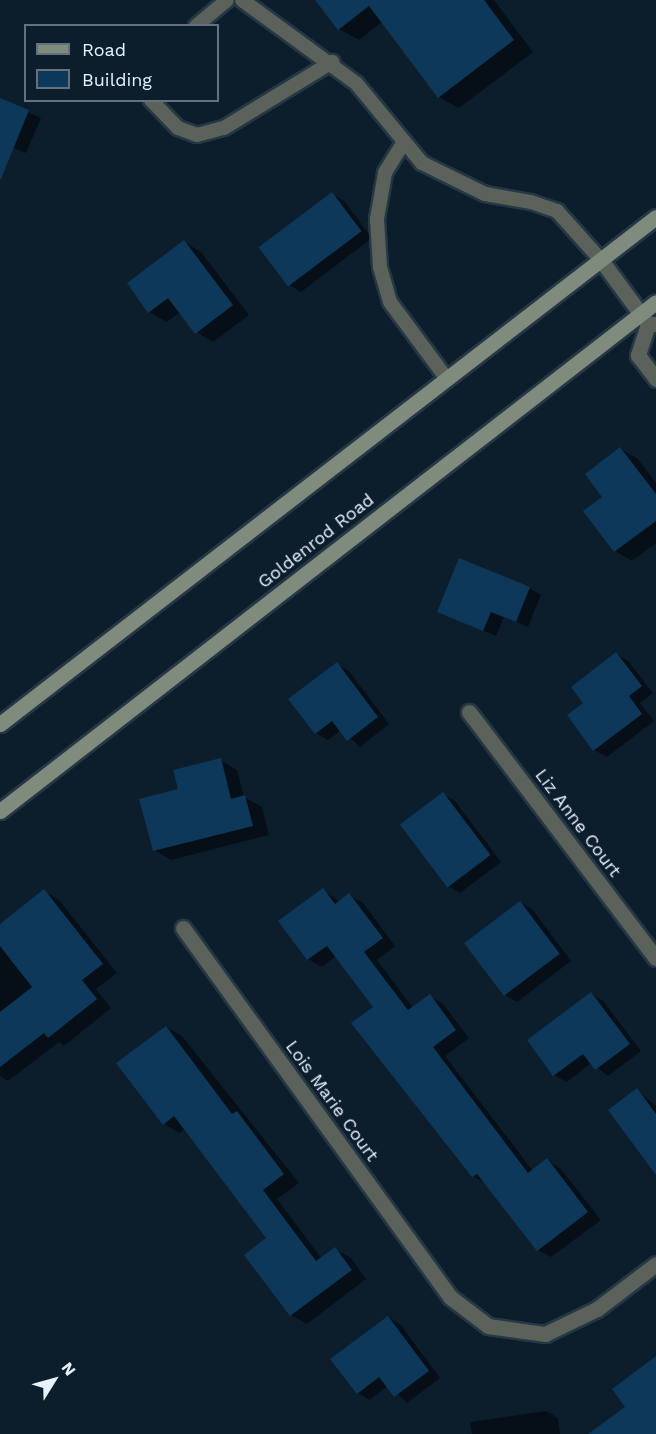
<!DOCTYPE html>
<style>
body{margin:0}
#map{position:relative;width:656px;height:1434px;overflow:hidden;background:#0c1d2c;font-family:"Work Sans",sans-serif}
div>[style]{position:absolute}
.shadow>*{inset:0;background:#0007}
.building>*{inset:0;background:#0e385a;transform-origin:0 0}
.roads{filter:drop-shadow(2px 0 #263745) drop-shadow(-2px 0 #263745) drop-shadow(0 2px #263745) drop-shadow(0 -2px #263745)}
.lane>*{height:14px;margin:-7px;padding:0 7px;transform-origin:7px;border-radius:7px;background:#5b625a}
.street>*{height:15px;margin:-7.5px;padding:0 7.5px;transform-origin:7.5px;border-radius:7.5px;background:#5b625a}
.secondary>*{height:15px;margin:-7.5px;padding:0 7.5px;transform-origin:7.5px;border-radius:7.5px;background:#7f8b7d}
span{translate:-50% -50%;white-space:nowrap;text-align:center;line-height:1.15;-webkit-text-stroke:6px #0c1d2c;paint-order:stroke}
.street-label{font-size:18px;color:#e7f2fd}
.legend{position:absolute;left:24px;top:24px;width:195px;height:78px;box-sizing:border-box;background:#0c1d2c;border:2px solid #647280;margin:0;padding:8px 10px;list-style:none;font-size:18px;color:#e7f2fd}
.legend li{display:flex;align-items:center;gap:12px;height:30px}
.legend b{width:30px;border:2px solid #647280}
.north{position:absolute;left:24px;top:1350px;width:60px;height:60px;-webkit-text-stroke:4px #0c1d2c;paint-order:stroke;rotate:53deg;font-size:16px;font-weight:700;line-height:24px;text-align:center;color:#e7f2fd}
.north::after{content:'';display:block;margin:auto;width:21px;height:27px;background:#e7f2fd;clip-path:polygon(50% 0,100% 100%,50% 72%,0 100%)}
</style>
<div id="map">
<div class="shadow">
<i style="clip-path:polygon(317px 0,494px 0,533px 52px,459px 108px,439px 97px,382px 22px,359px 40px,339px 29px)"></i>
<i style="clip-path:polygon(0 99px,41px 118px,26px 153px,0 143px)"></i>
<i style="clip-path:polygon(332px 194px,344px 201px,372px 238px,301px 292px,289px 285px)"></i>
<i style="clip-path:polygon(184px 242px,201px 252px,249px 315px,213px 342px,196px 332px,180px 312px,167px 322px,149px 312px,129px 284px)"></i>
<i style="clip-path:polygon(621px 449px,638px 459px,656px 483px,656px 543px,632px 561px,615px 551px,604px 497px)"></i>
<i style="clip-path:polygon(529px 588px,541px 595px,528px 627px,504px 617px,496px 636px,438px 611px)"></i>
<i style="clip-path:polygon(616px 654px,628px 661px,653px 693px,640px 703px,654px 721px,607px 757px,594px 750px,585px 703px)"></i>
<i style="clip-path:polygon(337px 664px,349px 671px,389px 724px,360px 747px,341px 730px,328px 740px,316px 733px)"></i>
<i style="clip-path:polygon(220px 760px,237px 770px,244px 797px,262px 807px,269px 835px,171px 860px,154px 850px)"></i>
<i style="clip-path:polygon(443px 794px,455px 801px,501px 862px,460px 893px,448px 886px)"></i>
<i style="clip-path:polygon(323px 890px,340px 902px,349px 895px,363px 903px,395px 946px,377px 960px,413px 1008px,430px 996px,443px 1004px,469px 1038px,445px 1056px,533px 1171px,547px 1160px,560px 1168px,601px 1220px,551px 1257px,538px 1250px,487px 1184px,473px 1176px,375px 1007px,336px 956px,322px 967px,308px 959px)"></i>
<i style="clip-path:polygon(44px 891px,59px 900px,117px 973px,96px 989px,111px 1008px,64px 1046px,59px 1042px,8px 1081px,0 1076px,0 926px)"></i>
<i style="clip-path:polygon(520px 902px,532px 909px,571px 961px,517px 1002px,505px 995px)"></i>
<i style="clip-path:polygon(591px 994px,603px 1001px,641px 1051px,608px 1076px,591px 1063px,567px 1082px,554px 1075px,529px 1041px)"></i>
<i style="clip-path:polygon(166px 1027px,182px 1036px,299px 1183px,277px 1199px,322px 1259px,335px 1249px,351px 1258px,366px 1279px,307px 1324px,291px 1315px,268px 1239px,185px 1128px,180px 1133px,164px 1124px)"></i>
<i style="clip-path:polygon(637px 1090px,656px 1106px,656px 1171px)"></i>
<i style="clip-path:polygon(388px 1317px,400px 1324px,440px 1378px,407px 1403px,388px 1386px,370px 1400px,358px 1393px)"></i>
<i style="clip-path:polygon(546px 1411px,558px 1418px,560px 1434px,472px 1434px,470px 1422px)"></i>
</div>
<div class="building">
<i style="clip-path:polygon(315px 0,484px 0,514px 40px,438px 98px,369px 6px,338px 30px)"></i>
<i style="clip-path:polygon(0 98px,29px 110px,1px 179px,0 179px)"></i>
<i style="left:332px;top:192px;width:49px;height:92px;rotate:53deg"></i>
<i style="clip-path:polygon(184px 240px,233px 305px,195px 334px,168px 298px,148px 313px,127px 283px)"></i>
<i style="clip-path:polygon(620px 447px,656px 494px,656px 521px,614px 552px,583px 511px,602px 497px,585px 474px)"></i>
<i style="clip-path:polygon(459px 558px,530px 587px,516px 622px,491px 612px,483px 631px,437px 612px)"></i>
<i style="clip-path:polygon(616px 652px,642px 686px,629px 696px,642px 714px,593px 751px,567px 715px,583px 703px,571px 687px)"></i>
<i style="clip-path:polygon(337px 662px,378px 717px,347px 741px,332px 721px,315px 734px,288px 699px)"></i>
<i style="clip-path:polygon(221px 758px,231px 799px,245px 795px,253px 826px,153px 851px,139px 799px,178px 789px,173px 770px)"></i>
<i style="left:443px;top:792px;width:79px;height:54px;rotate:53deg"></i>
<i style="clip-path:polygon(323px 888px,335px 904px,349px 893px,383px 938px,364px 952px,408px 1010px,430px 994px,456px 1030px,433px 1047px,528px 1173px,547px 1158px,588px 1212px,537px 1251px,477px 1174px,472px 1177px,351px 1023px,373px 1007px,327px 946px,307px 960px,278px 921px)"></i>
<i style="clip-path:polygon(44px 889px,103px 964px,82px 980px,97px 999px,48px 1038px,44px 1033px,0 1067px,0 1012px,32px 987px,0 946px,0 924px)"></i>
<i style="left:520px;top:901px;width:66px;height:70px;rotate:53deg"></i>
<i style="clip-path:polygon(591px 992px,630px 1044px,595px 1070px,583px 1054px,553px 1076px,527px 1040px)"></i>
<i style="clip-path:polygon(166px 1026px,232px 1114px,237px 1111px,284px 1174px,263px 1190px,316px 1261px,335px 1247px,352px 1270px,290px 1316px,244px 1255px,266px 1238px,174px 1116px,163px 1125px,116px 1063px)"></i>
<i style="clip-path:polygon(637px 1088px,656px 1114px,656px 1175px,608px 1110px)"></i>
<i style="clip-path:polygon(388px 1316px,429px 1371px,394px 1397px,379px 1377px,357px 1394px,330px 1359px)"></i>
<i style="clip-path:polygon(656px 1356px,656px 1434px,588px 1434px,625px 1407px,612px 1389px)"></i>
</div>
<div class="roads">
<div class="lane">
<i style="left:242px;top:0;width:141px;rotate:36.1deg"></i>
<i style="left:356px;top:83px;width:104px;rotate:50.5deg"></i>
<i style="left:422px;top:163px;width:70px;rotate:26.2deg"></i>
<i style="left:485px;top:194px;width:47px;rotate:9.9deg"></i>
<i style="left:531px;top:202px;width:28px;rotate:19deg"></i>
<i style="left:557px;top:211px;width:66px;rotate:48.1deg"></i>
<i style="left:196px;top:26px;width:40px;rotate:-40deg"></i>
<i style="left:151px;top:100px;width:39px;rotate:46deg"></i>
<i style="left:178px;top:128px;width:20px;rotate:20deg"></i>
<i style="left:197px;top:135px;width:28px;rotate:-15deg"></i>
<i style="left:224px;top:128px;width:127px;rotate:-31.4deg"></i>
<i style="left:404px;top:142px;width:36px;rotate:122deg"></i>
<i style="left:385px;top:173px;width:47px;rotate:99.9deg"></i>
<i style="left:377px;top:219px;width:48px;rotate:86.4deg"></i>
<i style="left:380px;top:267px;width:36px;rotate:74deg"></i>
<i style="left:390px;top:302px;width:96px;rotate:53.5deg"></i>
</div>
<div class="street">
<i style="left:601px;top:260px;width:79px;rotate:53.7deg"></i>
<i style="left:648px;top:324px;width:8px"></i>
<i style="left:648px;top:324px;width:33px;rotate:108deg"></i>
<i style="left:638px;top:355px;width:30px;rotate:53deg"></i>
<i style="left:469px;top:712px;width:309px;rotate:52.8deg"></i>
<i style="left:183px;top:928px;width:455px;rotate:54.1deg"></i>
<i style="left:450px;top:1297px;width:48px;rotate:37.3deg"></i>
<i style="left:488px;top:1326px;width:58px;rotate:8deg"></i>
<i style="left:545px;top:1334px;width:58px;rotate:-25.7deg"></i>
<i style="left:597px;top:1309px;width:74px;rotate:-37.3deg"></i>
</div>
<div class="secondary">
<i style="left:0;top:724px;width:829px;rotate:-37.7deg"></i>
<i style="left:0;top:811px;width:830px;rotate:-37.81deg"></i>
</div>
</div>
<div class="street-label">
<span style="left:316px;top:541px;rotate:-38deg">Goldenrod Road</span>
<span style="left:578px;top:823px;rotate:53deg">Liz Anne Court</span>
<span style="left:332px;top:1101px;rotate:54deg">Lois Marie Court</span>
</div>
<ul class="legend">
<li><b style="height:8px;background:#7f8b7d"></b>Road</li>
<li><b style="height:16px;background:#0e385a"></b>Building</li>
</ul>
<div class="north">N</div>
</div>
